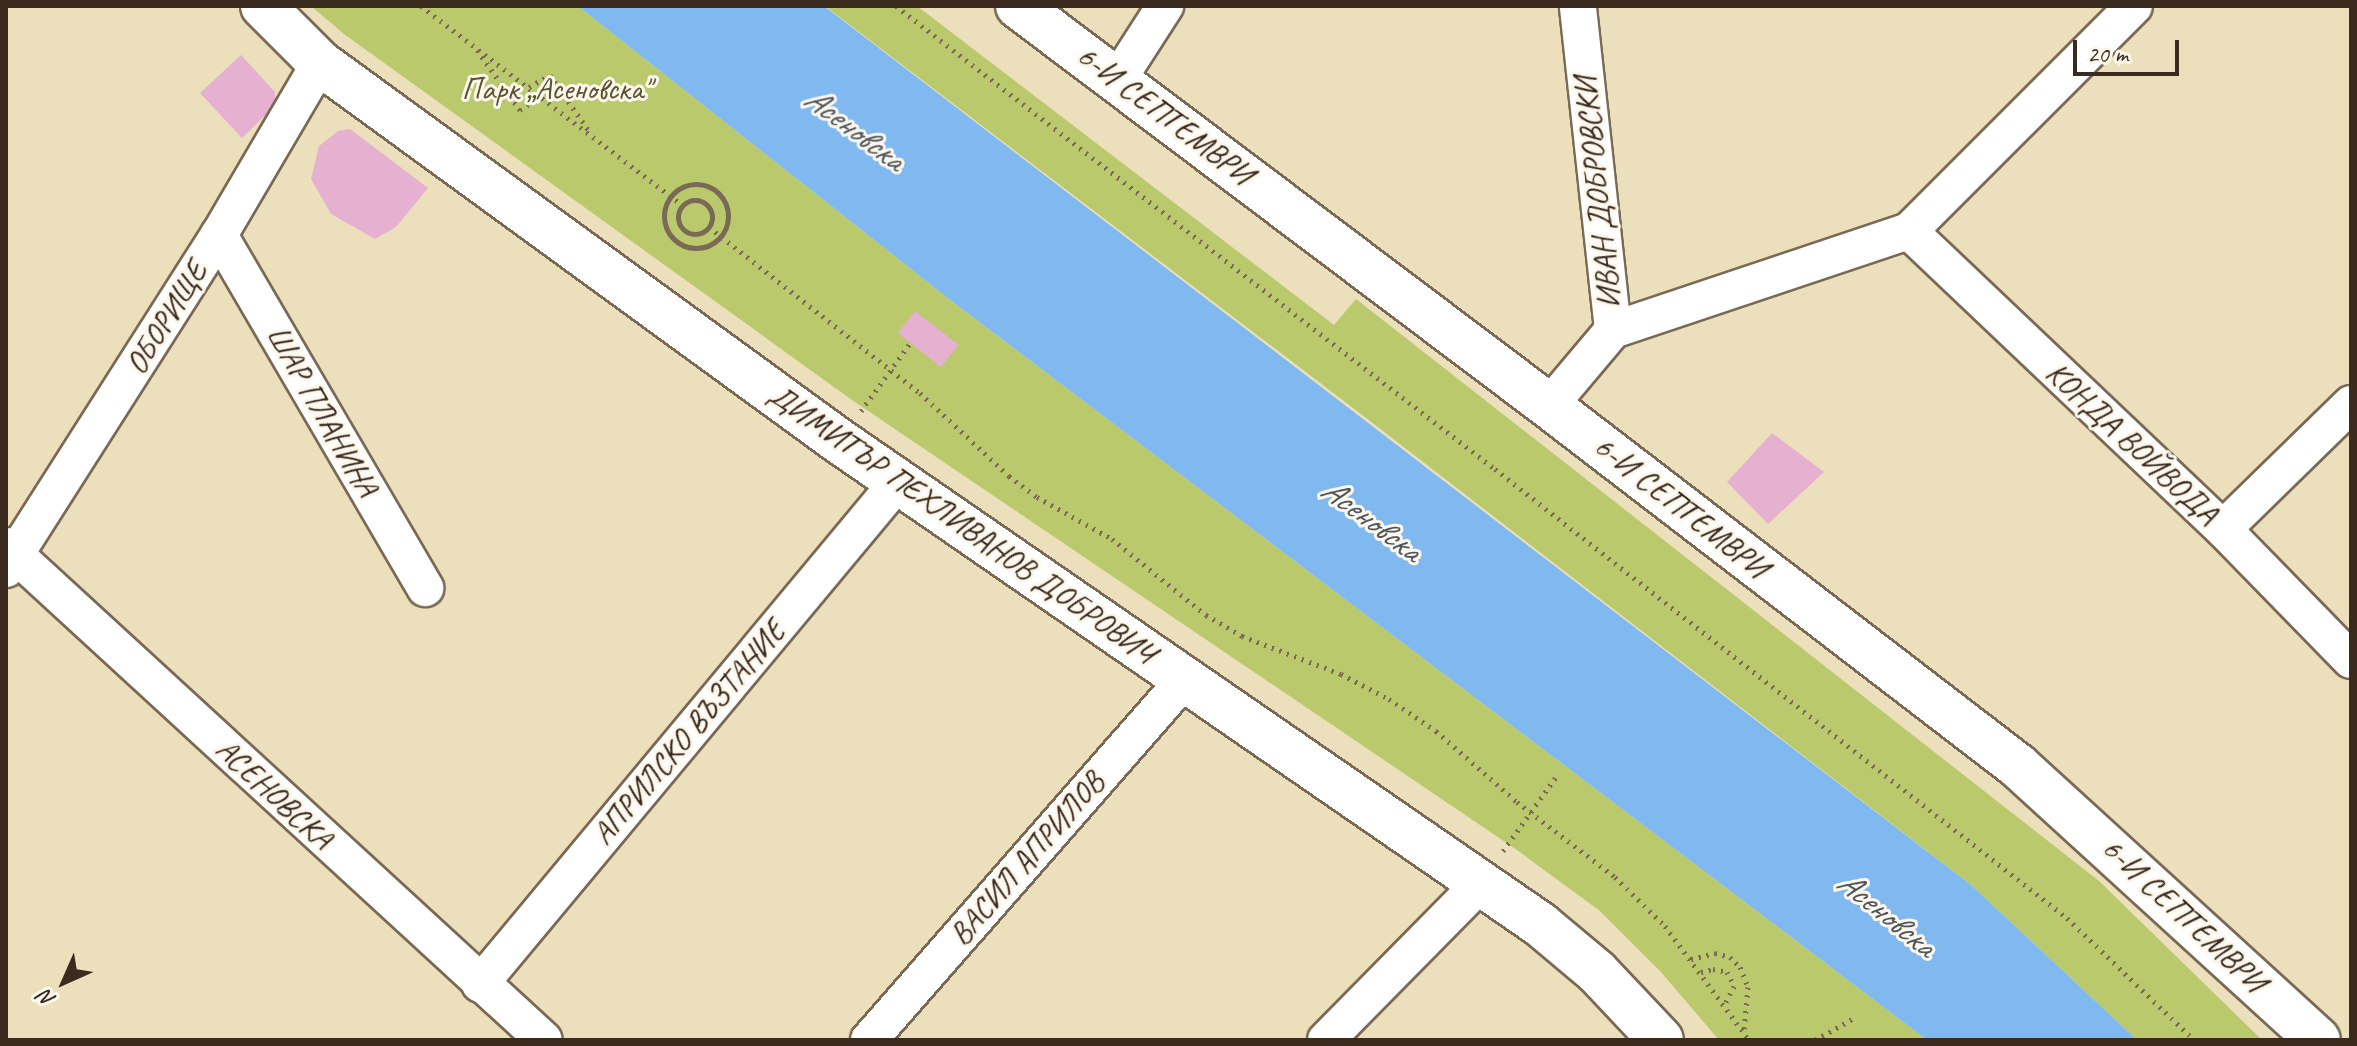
<!DOCTYPE html>
<meta charset="utf-8">
<style>
body{margin:0}
#map{position:relative;width:2357px;height:1046px;overflow:hidden;background:#ecdfbc;font-family:Caveat,sans-serif}
div>[style]{position:absolute}
.green>*{inset:0;background:#b9c96b}
.water>*{inset:0;background:#7fb9f0}
.building>*{inset:0;background:#e6b0d1;transform-origin:0 0}
.path>*{height:5px;margin-top:-2.5px;transform-origin:0;background:repeating-linear-gradient(90deg,#796955 0 2px,transparent 0 8px)}
.path>.ring{margin:-2.5px;padding:0;box-sizing:content-box;background:none;border:5px solid #796955;border-radius:50%}
.roads{filter:drop-shadow(2px 0 #796955) drop-shadow(-2px 0 #796955) drop-shadow(0 2px #796955) drop-shadow(0 -2px #796955)}
.minor>*{height:36px;margin:-18px;padding:0 18px;transform-origin:18px;border-radius:18px;background:#fff}
.secondary>*{height:44px;margin:-22px;padding:0 22px;transform-origin:22px;border-radius:22px;background:#fff}
span{translate:-50% -50%;white-space:nowrap;text-align:center;line-height:1.15;-webkit-text-stroke:6px #fbf7ec;paint-order:stroke}
.park-label{font-size:32px;color:#5a5231}
.street-label{font-size:32px;color:#3b2a1e}
.water-label{font-size:34px;color:#4f555d;font-style:italic}
.frame{position:absolute;inset:0;border:8px solid #3b2a1e;pointer-events:none}
.north{position:absolute;left:24px;top:942px;width:80px;height:80px;-webkit-text-stroke:6px #fbf7ec;paint-order:stroke;rotate:225deg;font-size:22px;font-weight:700;line-height:32px;text-align:center;color:#3b2a1e}
.north::after{content:'';display:block;margin:auto;width:28px;height:36px;background:#3b2a1e;clip-path:polygon(50% 0,100% 100%,50% 72%,0 100%)}
.scale{position:absolute;left:2073px;top:40px;width:106px;height:36px;box-sizing:border-box;border:4px solid #3b2a1e;border-top:0;padding-left:10px;font-size:24px;line-height:28px;white-space:nowrap;color:#3b2a1e;-webkit-text-stroke:6px #fbf7ec;paint-order:stroke}
</style>
<div id="map">
<div class="green">
<i style="clip-path:polygon(311px 6px,578px 6px,949px 299px,1927px 1040px,1719px 1040px,1661px 972px,1600px 911px,1517px 850px,852px 400px,344px 34px)"></i>
<i style="clip-path:polygon(825px 6px,917px 6px,1334px 325px,1356px 299px,2099px 881px,2262px 1040px,2137px 1040px,1971px 885px,1370px 421px)"></i>
</div>
<div class="water">
<i style="clip-path:polygon(578px 6px,824px 6px,1971px 885px,2137px 1040px,1927px 1040px,949px 299px)"></i>
</div>
<div class="building">
<i style="clip-path:polygon(241px 55px,275px 92px,275px 106px,242px 138px,200px 93px)"></i>
<i style="clip-path:polygon(350px 129px,428px 188px,396px 227px,375px 239px,331px 214px,311px 179px,319px 146px,338px 131px)"></i>
<i style="left:915px;top:311px;width:55px;height:28px;rotate:38deg"></i>
<i style="clip-path:polygon(1772px 433px,1824px 472px,1768px 524px,1727px 482px)"></i>
</div>
<div class="path">
<i style="left:421px;top:6px;width:328px;rotate:37.3deg"></i>
<i style="left:896px;top:6px;width:757px;rotate:37.7deg"></i>
<i style="left:1495px;top:469px;width:727px;rotate:38.13deg"></i>
<i style="left:2067px;top:918px;width:176px;rotate:43.8deg"></i>
<i style="left:477px;top:50px;width:74px;rotate:54.4deg"></i>
<i style="left:520px;top:110px;width:24px;rotate:-33deg"></i>
<i style="left:529px;top:87px;width:24px;rotate:-30deg"></i>
<i style="left:550px;top:75px;width:68px;rotate:55.1deg"></i>
<i class="ring" style="left:664px;top:184px;width:59px;height:59px"></i>
<i class="ring" style="left:678px;top:200px;width:29px;height:29px"></i>
<i style="left:709px;top:227px;width:268px;rotate:38.2deg"></i>
<i style="left:920px;top:393px;width:122px;rotate:43deg"></i>
<i style="left:1009px;top:476px;width:35px;rotate:37deg"></i>
<i style="left:1037px;top:497px;width:86px;rotate:29.2deg"></i>
<i style="left:1112px;top:539px;width:121px;rotate:39deg"></i>
<i style="left:1206px;top:615px;width:42px;rotate:30.3deg"></i>
<i style="left:1242px;top:636px;width:106px;rotate:21deg"></i>
<i style="left:1341px;top:674px;width:54px;rotate:27.5deg"></i>
<i style="left:1389px;top:699px;width:57px;rotate:34.2deg"></i>
<i style="left:1436px;top:731px;width:108px;rotate:41.2deg"></i>
<i style="left:1517px;top:802px;width:123px;rotate:37.4deg"></i>
<i style="left:1615px;top:877px;width:70px;rotate:44.4deg"></i>
<i style="left:1665px;top:926px;width:142px;rotate:53.6deg"></i>
<i style="left:861px;top:411px;width:85px;rotate:-54.1deg"></i>
<i style="left:1503px;top:851px;width:91px;rotate:-54.4deg"></i>
<i style="left:1691px;top:959px;width:25px;rotate:-14deg"></i>
<i style="left:1715px;top:953px;width:16px;rotate:15deg"></i>
<i style="left:1730px;top:957px;width:14px;rotate:45deg"></i>
<i style="left:1740px;top:967px;width:22px;rotate:68deg"></i>
<i style="left:1748px;top:987px;width:43px;rotate:95.3deg"></i>
<i style="left:1701px;top:972px;width:12px;rotate:-14deg"></i>
<i style="left:1713px;top:969px;width:14px;rotate:12deg"></i>
<i style="left:1727px;top:972px;width:16px;rotate:63deg"></i>
<i style="left:1734px;top:986px;width:20px;rotate:117deg"></i>
<i style="left:1815px;top:1040px;width:43px;rotate:-29.6deg"></i>
</div>
<div class="roads">
<div class="minor">
<i style="left:1118px;top:79px;width:87px;rotate:-57.2deg"></i>
<i style="left:1909px;top:231px;width:433px;rotate:43.5deg"></i>
<i style="left:2223px;top:529px;width:183px;rotate:45.7deg"></i>
<i style="left:219px;top:235px;width:409px;rotate:59.7deg"></i>
<i style="left:1613px;top:330px;width:312px;rotate:-18.5deg"></i>
<i style="left:1909px;top:231px;width:318px;rotate:-45deg"></i>
<i style="left:1549px;top:406px;width:99px;rotate:-49.9deg"></i>
<i style="left:1613px;top:330px;width:326px;rotate:-96.2deg"></i>
<i style="left:2223px;top:529px;width:179px;rotate:-44.3deg"></i>
<i style="left:6px;top:546px;width:730px;rotate:42.56deg"></i>
<i style="left:6px;top:569px;width:396px;rotate:-57.5deg"></i>
<i style="left:219px;top:235px;width:199px;rotate:-59.6deg"></i>
<i style="left:480px;top:984px;width:652px;rotate:-50.23deg"></i>
<i style="left:869px;top:1040px;width:480px;rotate:-48.8deg"></i>
<i style="left:1326px;top:1040px;width:222px;rotate:-45.4deg"></i>
</div>
<div class="secondary">
<i style="left:263px;top:6px;width:81px;rotate:45deg"></i>
<i style="left:320px;top:63px;width:642px;rotate:36.07deg"></i>
<i style="left:839px;top:441px;width:853px;rotate:34.58deg"></i>
<i style="left:1541px;top:925px;width:73px;rotate:40deg"></i>
<i style="left:1597px;top:972px;width:93px;rotate:46.7deg"></i>
<i style="left:1018px;top:6px;width:665px;rotate:36.99deg"></i>
<i style="left:1549px;top:406px;width:591px;rotate:37.51deg"></i>
<i style="left:2018px;top:766px;width:406px;rotate:42.4deg"></i>
</div>
</div>
<div class="park-label">
<span style="left:556px;top:89px">Парк „Асеновска"</span>
</div>
<div class="street-label">
<span style="left:1165px;top:115px;rotate:37deg">6-И СЕПТЕМВРИ</span>
<span style="left:1598px;top:193px;rotate:-96deg">ИВАН ДОБРОВСКИ</span>
<span style="left:167px;top:318px;rotate:-58deg">ОБОРИЩЕ</span>
<span style="left:322px;top:411px;rotate:60deg">ШАР ПЛАНИНА</span>
<span style="left:2132px;top:443px;rotate:43deg">КОНДА ВОЙВОДА</span>
<span style="left:1681px;top:507px;rotate:38deg">6-И СЕПТЕМВРИ</span>
<span style="left:962px;top:524px;rotate:35deg">ДИМИТЪР ПЕХЛИВАНОВ ДОБРОВИЧ</span>
<span style="left:689px;top:733px;rotate:-50deg">АПРИЛСКО ВЪЗТАНИЕ</span>
<span style="left:274px;top:794px;rotate:43deg">АСЕНОВСКА</span>
<span style="left:1027px;top:859px;rotate:-49deg">ВАСИЛ АПРИЛОВ</span>
<span style="left:2184px;top:915px;rotate:43deg">6-И СЕПТЕМВРИ</span>
</div>
<div class="water-label">
<span style="left:855px;top:128px;rotate:37deg">Асеновска</span>
<span style="left:1372px;top:519px;rotate:37deg">Асеновска</span>
<span style="left:1887px;top:913px;rotate:39deg">Асеновска</span>
</div>
<div class="frame"></div>
<div class="north">N</div>
<div class="scale">20 m</div>
</div>
